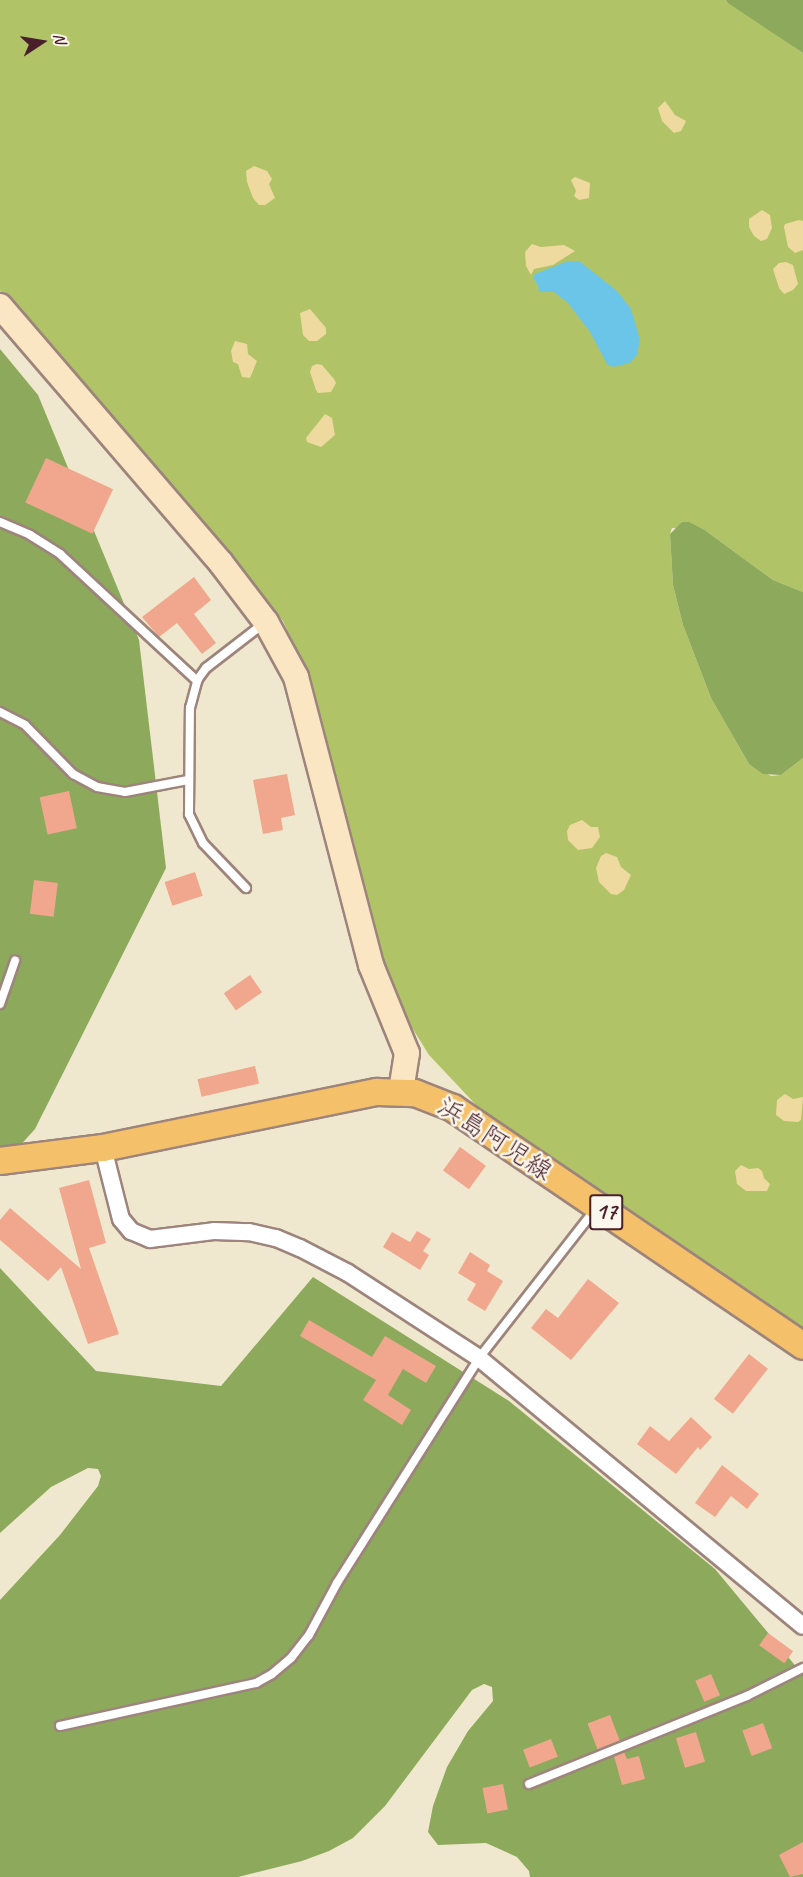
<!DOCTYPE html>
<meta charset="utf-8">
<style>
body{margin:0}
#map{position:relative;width:803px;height:1877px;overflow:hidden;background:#f0e8ce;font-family:Caveat,"Klee One",sans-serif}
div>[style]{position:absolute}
.green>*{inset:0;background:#b1c367}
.forest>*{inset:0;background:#8ca95c}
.sand>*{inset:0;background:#eeda9e}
.water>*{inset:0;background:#6ac5e8}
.building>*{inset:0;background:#f0a78d;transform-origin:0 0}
.roads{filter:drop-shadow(2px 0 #9d847c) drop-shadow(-2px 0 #9d847c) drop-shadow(0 2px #9d847c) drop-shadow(0 -2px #9d847c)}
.lane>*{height:8px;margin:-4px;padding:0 4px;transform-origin:4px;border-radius:4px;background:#fff}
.street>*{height:16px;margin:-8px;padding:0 8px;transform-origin:8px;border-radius:8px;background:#fff}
.secondary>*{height:24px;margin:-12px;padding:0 12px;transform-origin:12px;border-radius:12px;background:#fbe6c3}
.primary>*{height:26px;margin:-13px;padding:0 13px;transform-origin:13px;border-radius:13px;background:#f4c16a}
span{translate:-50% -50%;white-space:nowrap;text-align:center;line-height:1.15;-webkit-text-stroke:5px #fbf7ec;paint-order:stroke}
.shield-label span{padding:2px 4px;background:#fbf7ec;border:2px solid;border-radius:4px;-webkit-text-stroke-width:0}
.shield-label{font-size:24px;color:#4a1f2b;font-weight:700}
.street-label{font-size:26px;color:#4a1f2b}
.north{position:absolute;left:12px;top:12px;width:60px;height:60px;-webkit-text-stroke:4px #fbf7ec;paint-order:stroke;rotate:78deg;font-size:16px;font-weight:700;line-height:24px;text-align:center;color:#4a1f2b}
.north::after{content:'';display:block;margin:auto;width:21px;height:27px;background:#4a1f2b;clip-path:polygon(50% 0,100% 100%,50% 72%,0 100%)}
</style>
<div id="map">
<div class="green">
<i style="clip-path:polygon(0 0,726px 0,803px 53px,803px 592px,773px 580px,706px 531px,672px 528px,670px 534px,673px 585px,683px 625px,711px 698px,749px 764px,771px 776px,781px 775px,803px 758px,803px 1336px,478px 1107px,429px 1055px,388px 989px,313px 686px,283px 621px,0 291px)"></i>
</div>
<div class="forest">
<i style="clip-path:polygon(726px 0,803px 0,803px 53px,728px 3px)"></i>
<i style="clip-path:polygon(0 349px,38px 395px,139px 640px,166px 868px,35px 1129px,0 1168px)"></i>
<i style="clip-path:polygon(682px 522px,689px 522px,706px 531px,773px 580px,803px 592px,803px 758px,781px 775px,763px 774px,749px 764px,711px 698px,683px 625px,673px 585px,670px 534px)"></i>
<i style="clip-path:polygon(0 1268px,96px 1371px,221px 1386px,313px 1277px,509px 1401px,715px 1569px,803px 1675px,803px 1877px,530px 1877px,529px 1871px,517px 1857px,486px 1843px,438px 1845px,428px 1832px,433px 1806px,447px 1767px,468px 1731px,493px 1701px,492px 1687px,484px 1684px,472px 1690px,385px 1806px,353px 1838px,329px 1851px,302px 1861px,238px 1877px,0 1877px,0 1600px,60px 1535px,98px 1486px,101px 1476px,98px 1469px,88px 1468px,51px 1487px,0 1533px)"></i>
</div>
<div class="sand">
<i style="clip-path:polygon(665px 101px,675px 115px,686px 121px,681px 131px,674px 133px,662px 121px,658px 108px)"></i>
<i style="clip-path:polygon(254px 166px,267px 171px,272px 179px,269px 184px,275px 198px,265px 205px,259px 205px,253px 198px,247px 182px,246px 171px)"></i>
<i style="clip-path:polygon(575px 177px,590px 183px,589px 198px,579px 200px,574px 196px,576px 191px,571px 180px)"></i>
<i style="clip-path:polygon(762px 210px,770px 215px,772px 228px,767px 239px,761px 241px,754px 236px,749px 227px,749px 219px)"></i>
<i style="clip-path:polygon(799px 220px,803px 221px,803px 250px,795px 253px,788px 247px,784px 227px,785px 224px)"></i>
<i style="clip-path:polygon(532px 244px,541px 247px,564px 245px,575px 251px,553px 265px,534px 269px,531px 275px,526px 266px,525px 252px)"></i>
<i style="clip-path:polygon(786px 262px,793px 265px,798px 284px,793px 290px,784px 294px,779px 288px,773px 269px,779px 263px)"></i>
<i style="clip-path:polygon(310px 309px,326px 328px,326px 334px,317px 341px,309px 341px,303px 335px,300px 313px)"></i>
<i style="clip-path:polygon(235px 341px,247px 344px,248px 354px,257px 361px,250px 378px,242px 377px,238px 364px,233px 362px,231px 351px)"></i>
<i style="clip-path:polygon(317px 364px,322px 365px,334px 379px,336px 383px,331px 392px,318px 393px,316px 390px,310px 372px,312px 366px)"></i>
<i style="clip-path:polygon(325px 414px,332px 418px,335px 435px,321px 447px,307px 442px,306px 438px)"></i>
<i style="clip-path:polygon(582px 820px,591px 827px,598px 827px,600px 837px,592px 848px,578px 850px,568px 840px,567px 831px,570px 825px)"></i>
<i style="clip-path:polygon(606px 853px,617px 857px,621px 867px,631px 875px,624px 890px,617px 895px,611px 894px,599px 882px,596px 868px,601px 856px)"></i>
<i style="clip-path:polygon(785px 1094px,793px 1099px,803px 1097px,801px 1120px,798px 1122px,784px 1121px,776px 1115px,777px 1100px)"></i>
<i style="clip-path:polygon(741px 1165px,749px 1169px,758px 1168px,762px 1171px,764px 1178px,770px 1184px,767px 1191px,746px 1191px,737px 1184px,735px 1171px)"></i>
</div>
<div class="water">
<i style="clip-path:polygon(568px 261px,579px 261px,617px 291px,631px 309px,640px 340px,637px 355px,630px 363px,613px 367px,607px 364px,590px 332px,568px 303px,554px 292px,539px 292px,538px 285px,533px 278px,535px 274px)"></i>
</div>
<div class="building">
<i style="left:46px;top:458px;width:74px;height:49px;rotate:25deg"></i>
<i style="clip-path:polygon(194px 577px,211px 600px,194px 614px,216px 643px,202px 654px,177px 623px,159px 637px,142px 617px)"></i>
<i style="clip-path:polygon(287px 774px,295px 815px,281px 818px,283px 830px,263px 834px,253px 780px)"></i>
<i style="left:69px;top:791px;width:38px;height:30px;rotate:78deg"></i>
<i style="left:195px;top:872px;width:25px;height:32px;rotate:72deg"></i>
<i style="left:34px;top:880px;width:24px;height:34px;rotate:7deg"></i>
<i style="left:250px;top:975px;width:21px;height:32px;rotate:55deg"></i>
<i style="left:255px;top:1066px;width:18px;height:59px;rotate:77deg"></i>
<i style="left:460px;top:1147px;width:32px;height:29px;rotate:36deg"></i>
<i style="clip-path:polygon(89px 1180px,106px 1243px,89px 1248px,119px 1334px,88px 1344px,61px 1267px,48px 1281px,0 1240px,0 1220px,10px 1208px,81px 1269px,59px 1188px)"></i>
<i style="clip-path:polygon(417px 1231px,431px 1239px,423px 1251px,429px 1255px,420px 1270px,383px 1247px,392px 1232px,410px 1242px)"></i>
<i style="clip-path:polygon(470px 1252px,490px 1265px,487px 1271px,503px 1281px,485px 1311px,467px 1300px,476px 1284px,458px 1273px)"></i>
<i style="clip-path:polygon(588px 1279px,619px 1303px,571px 1360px,531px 1328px,546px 1309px,558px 1318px)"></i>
<i style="clip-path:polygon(309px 1320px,372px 1357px,385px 1336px,436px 1366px,426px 1383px,403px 1369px,388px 1395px,411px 1410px,402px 1425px,363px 1400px,376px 1380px,300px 1336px)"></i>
<i style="left:749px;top:1354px;width:24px;height:57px;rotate:38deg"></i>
<i style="clip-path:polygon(691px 1417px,712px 1437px,700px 1450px,698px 1447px,676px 1474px,637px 1444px,650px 1426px,669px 1441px)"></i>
<i style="clip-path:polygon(722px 1465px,759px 1494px,747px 1509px,731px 1496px,715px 1517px,695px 1503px)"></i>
<i style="left:768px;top:1633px;width:31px;height:15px;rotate:36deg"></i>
<i style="left:711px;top:1674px;width:23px;height:17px;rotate:67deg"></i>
<i style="left:610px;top:1715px;width:28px;height:24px;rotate:69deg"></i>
<i style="left:763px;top:1723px;width:27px;height:22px;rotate:70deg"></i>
<i style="left:696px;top:1732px;width:31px;height:21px;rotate:73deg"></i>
<i style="left:551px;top:1739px;width:19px;height:30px;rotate:69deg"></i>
<i style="clip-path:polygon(624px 1752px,627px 1759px,639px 1756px,645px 1779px,622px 1785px,614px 1756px)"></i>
<i style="left:503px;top:1784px;width:26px;height:21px;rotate:79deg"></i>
<i style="clip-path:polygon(803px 1842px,803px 1874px,790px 1877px,779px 1855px)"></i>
</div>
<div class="roads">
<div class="lane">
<i style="left:0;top:522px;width:33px;rotate:23deg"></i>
<i style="left:30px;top:535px;width:36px;rotate:32deg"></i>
<i style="left:60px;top:554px;width:187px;rotate:42.8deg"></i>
<i style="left:0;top:712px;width:28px;rotate:27deg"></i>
<i style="left:25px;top:725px;width:69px;rotate:45.6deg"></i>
<i style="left:73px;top:774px;width:27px;rotate:28deg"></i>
<i style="left:97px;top:787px;width:28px;rotate:10deg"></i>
<i style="left:125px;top:792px;width:64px;rotate:-10.8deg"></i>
<i style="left:246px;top:888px;width:62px;rotate:-133.7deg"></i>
<i style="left:203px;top:843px;width:32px;rotate:-116deg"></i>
<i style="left:189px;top:814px;width:106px;rotate:-89.5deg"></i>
<i style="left:190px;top:708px;width:30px;rotate:-75deg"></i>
<i style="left:198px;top:679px;width:14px;rotate:-54deg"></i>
<i style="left:206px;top:668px;width:72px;rotate:-37.7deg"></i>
<i style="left:0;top:1004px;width:46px;rotate:-70.8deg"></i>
<i style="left:60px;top:1726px;width:201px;rotate:-12.4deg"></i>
<i style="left:256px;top:1683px;width:18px;rotate:-29deg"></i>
<i style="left:272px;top:1674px;width:25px;rotate:-40deg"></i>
<i style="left:291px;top:1658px;width:29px;rotate:-52deg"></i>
<i style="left:309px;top:1635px;width:59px;rotate:-61.7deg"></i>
<i style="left:337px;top:1583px;width:266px;rotate:-57.7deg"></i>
<i style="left:479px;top:1358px;width:190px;rotate:-52deg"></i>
<i style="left:529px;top:1784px;width:235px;rotate:-22deg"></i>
<i style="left:747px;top:1696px;width:63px;rotate:-26.6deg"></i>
</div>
<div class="street">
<i style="left:103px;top:1148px;width:73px;rotate:75.8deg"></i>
<i style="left:121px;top:1219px;width:16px;rotate:50deg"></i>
<i style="left:131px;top:1231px;width:21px;rotate:23deg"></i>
<i style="left:150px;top:1239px;width:64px;rotate:-7.1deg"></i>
<i style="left:214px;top:1231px;width:35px;rotate:2deg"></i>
<i style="left:249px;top:1232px;width:28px;rotate:13deg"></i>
<i style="left:276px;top:1238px;width:26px;rotate:23deg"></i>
<i style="left:300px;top:1248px;width:54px;rotate:27.5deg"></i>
<i style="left:348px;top:1273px;width:156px;rotate:33deg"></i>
<i style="left:479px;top:1358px;width:420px;rotate:39.6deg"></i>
</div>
<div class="secondary">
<i style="left:0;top:306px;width:339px;rotate:49.3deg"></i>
<i style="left:221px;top:563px;width:74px;rotate:52.7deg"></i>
<i style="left:266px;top:622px;width:63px;rotate:61.4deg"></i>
<i style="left:296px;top:677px;width:298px;rotate:75.4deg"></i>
<i style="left:371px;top:965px;width:95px;rotate:67.8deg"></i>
<i style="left:407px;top:1053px;width:38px;rotate:99deg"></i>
</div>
<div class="primary">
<i style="left:0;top:1161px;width:104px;rotate:-7.2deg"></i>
<i style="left:103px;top:1148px;width:280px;rotate:-11.6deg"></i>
<i style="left:377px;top:1092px;width:38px;rotate:2deg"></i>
<i style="left:415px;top:1093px;width:41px;rotate:21.5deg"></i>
<i style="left:453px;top:1108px;width:423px;rotate:34.2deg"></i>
</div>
</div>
<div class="shield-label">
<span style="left:606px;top:1212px">17</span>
</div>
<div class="street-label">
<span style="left:495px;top:1139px;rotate:33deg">浜島阿児線</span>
</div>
<div class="north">N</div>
</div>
